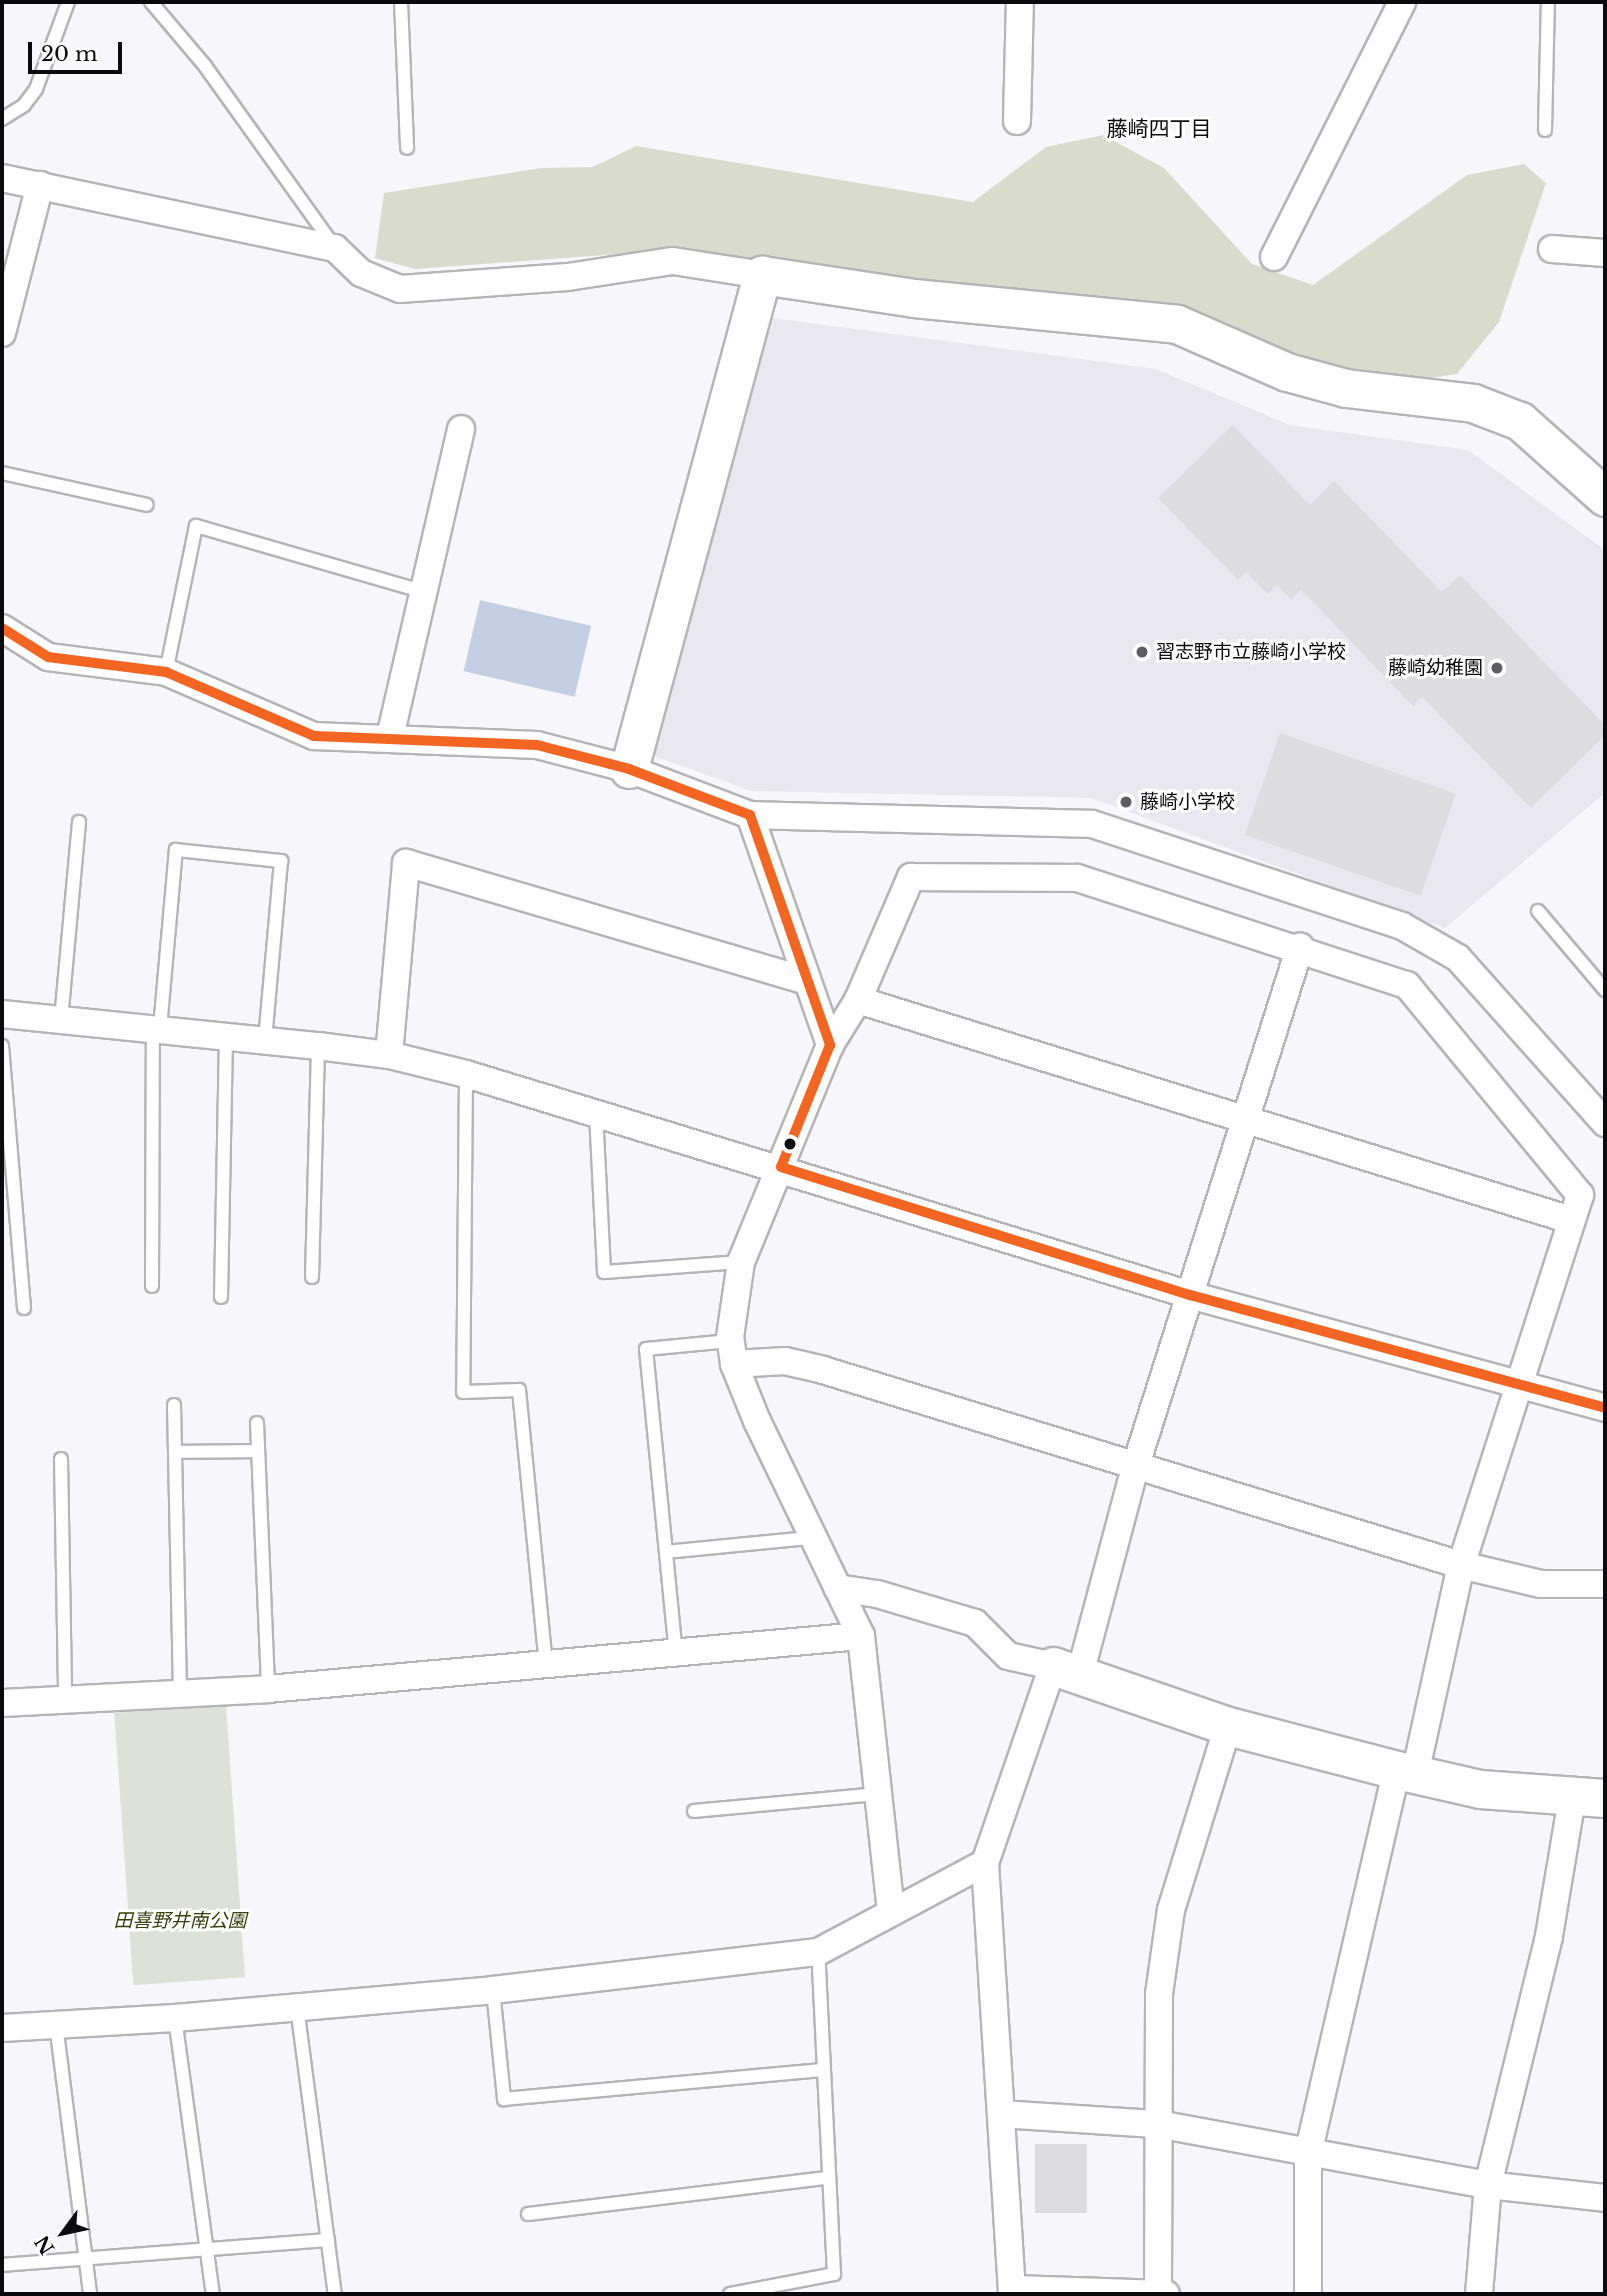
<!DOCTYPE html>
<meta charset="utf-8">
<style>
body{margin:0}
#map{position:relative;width:1607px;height:2296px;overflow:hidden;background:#f7f7fb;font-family:"Libre Baskerville","Noto Sans JP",serif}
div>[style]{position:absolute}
.built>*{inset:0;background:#e9e8f1}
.green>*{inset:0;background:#dee1d7;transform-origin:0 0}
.forest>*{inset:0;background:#d9dccd}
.water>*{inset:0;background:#c5cfe3;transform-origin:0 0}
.building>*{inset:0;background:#dddde0;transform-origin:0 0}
.roads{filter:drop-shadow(2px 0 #b5b5b7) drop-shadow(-2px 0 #b5b5b7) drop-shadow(0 2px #b5b5b7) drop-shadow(0 -2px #b5b5b7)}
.lane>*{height:12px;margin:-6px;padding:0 6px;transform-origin:6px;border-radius:6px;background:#fefefe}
.street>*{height:26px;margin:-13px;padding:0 13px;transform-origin:13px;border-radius:13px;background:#fefefe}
.secondary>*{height:37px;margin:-18.5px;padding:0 18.5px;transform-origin:18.5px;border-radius:18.5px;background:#fefefe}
.bus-1>*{height:10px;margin:-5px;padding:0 5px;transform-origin:5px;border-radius:5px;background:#f26522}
.dots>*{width:19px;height:19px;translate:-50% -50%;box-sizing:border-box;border:4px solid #fff;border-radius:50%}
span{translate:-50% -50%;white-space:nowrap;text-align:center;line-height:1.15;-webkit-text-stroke:6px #fff;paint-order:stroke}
.poi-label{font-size:19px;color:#0b0b0d}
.left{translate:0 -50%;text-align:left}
.right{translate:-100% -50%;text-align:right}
.park-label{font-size:19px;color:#39400d;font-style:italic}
.neighbourhood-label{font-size:21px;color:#0b0b0d}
.frame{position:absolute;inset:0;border:4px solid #0b0b0d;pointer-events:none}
.north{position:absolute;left:28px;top:2198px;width:70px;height:70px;-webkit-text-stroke:5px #fff;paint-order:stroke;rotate:237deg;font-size:19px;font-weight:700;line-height:28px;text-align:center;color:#0b0b0d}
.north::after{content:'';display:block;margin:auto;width:24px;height:32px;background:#0b0b0d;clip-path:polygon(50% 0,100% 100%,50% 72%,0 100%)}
.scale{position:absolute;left:28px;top:42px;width:94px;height:32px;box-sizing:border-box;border:4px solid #0b0b0d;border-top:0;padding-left:9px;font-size:21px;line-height:24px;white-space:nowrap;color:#0b0b0d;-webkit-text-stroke:5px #fff;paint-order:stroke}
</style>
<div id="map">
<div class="built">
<i style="clip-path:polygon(773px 318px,1156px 369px,1290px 425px,1468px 450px,1605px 550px,1605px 793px,1445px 928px,1091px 798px,751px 791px,649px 754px)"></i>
</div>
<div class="green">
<i style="left:226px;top:1705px;width:273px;height:112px;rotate:86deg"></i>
</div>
<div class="forest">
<i style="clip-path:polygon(1103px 135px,1164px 168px,1252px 264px,1313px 285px,1467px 175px,1524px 164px,1546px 183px,1499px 322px,1457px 374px,1391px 384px,1321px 366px,1173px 310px,674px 250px,415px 269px,375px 258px,384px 193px,541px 168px,593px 167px,636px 146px,973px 202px,1046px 147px)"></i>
</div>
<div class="water">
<i style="left:480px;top:600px;width:114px;height:73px;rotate:13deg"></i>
</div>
<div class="building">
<i style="clip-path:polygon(1233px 425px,1310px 505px,1334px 481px,1442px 592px,1460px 575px,1605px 725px,1605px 735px,1531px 808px,1422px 697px,1413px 706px,1301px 590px,1291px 600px,1277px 585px,1268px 594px,1246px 572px,1238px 580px,1158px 498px)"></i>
<i style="left:1280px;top:733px;width:186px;height:108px;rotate:19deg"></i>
<i style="left:1035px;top:2144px;width:52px;height:69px"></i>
</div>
<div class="roads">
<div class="lane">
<i style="left:151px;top:2px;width:84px;rotate:49.8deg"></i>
<i style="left:205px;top:66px;width:220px;rotate:54.4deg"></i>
<i style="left:401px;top:2px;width:146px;rotate:87.6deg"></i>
<i style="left:2px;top:119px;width:26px;rotate:-32deg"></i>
<i style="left:24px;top:105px;width:20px;rotate:-53deg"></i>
<i style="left:36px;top:89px;width:93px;rotate:-69.8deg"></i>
<i style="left:1545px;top:130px;width:128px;rotate:-88.7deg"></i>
<i style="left:2px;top:473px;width:148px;rotate:12.4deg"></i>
<i style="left:166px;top:672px;width:149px;rotate:-78.4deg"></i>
<i style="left:196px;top:526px;width:237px;rotate:16.1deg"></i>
<i style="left:1538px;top:911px;width:104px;rotate:49.7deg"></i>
<i style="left:61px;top:1020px;width:199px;rotate:-84.8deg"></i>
<i style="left:160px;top:1028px;width:179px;rotate:-84.9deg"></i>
<i style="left:176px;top:850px;width:106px;rotate:6deg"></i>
<i style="left:281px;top:861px;width:181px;rotate:95.1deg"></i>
<i style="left:2px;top:1046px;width:263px;rotate:85.2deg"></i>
<i style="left:466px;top:1074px;width:318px;rotate:90.5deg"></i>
<i style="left:463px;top:1392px;width:56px;rotate:-2deg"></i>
<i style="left:519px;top:1390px;width:276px;rotate:84.4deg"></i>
<i style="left:596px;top:1113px;width:159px;rotate:87.1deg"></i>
<i style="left:604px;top:1272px;width:137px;rotate:-4.2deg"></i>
<i style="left:312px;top:1277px;width:231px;rotate:-88.5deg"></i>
<i style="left:152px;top:1286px;width:258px;rotate:-89.8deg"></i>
<i style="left:221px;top:1297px;width:260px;rotate:-88.9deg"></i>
<i style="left:174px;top:1405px;width:288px;rotate:88.8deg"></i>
<i style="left:257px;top:1423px;width:266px;rotate:87.6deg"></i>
<i style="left:175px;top:1452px;width:83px;rotate:-0.7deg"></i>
<i style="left:61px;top:1459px;width:239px;rotate:89deg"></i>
<i style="left:666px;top:1552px;width:145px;rotate:-5.6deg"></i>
<i style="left:676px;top:1655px;width:307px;rotate:-95.6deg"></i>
<i style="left:646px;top:1349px;width:84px;rotate:-5.4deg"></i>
<i style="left:694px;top:1811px;width:185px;rotate:-5.3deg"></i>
<i style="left:493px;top:1990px;width:110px;rotate:84.2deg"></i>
<i style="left:504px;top:2099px;width:319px;rotate:-5.2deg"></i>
<i style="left:297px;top:2007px;width:290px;rotate:82.5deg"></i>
<i style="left:175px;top:2018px;width:279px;rotate:82.2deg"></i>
<i style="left:56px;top:2024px;width:272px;rotate:82.8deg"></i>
<i style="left:528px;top:2214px;width:301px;rotate:-6.9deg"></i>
<i style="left:2px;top:2265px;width:327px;rotate:-4.4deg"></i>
<i style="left:730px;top:2294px;width:106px;rotate:-10.9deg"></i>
<i style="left:834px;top:2274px;width:322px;rotate:-92.8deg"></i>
</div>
<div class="street">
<i style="left:1017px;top:121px;width:119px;rotate:-88.6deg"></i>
<i style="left:2px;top:178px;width:340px;rotate:11.9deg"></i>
<i style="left:335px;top:248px;width:36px;rotate:44deg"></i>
<i style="left:361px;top:273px;width:42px;rotate:22.3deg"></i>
<i style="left:400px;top:289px;width:168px;rotate:-4.1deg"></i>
<i style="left:568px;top:277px;width:106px;rotate:-8.7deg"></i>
<i style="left:673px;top:261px;width:90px;rotate:8.9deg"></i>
<i style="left:1552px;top:249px;width:53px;rotate:4.3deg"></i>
<i style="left:1274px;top:257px;width:285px;rotate:-63.3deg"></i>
<i style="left:2px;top:333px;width:153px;rotate:-75.6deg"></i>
<i style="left:2px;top:628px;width:54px;rotate:32.2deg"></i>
<i style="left:48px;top:657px;width:119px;rotate:7.2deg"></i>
<i style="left:166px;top:672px;width:161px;rotate:23.4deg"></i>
<i style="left:314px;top:736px;width:223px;rotate:2.3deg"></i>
<i style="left:537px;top:745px;width:95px;rotate:14.6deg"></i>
<i style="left:629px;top:769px;width:129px;rotate:20.8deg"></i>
<i style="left:750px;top:815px;width:342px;rotate:1.5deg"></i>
<i style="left:1092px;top:824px;width:326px;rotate:18.2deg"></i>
<i style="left:1402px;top:926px;width:64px;rotate:29.7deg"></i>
<i style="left:1458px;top:958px;width:221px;rotate:48.3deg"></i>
<i style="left:390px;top:737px;width:316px;rotate:-77deg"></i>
<i style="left:750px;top:815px;width:244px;rotate:70.8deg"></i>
<i style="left:858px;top:1000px;width:746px;rotate:17.15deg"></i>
<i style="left:2px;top:1014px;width:318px;rotate:5.8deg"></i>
<i style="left:318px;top:1046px;width:72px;rotate:7.2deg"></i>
<i style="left:389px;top:1055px;width:79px;rotate:13.9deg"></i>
<i style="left:466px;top:1074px;width:757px;rotate:16.97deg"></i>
<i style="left:1190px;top:1295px;width:430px;rotate:15.2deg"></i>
<i style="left:389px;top:1055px;width:193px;rotate:-84.9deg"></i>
<i style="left:406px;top:863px;width:415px;rotate:16.4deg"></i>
<i style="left:734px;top:1364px;width:51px;rotate:-3.4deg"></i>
<i style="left:785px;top:1361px;width:39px;rotate:13deg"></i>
<i style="left:823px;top:1370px;width:667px;rotate:17deg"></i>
<i style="left:1461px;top:1565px;width:82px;rotate:13.4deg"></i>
<i style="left:1541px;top:1584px;width:64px"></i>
<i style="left:1080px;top:1674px;width:213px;rotate:-75.1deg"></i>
<i style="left:1135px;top:1468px;width:547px;rotate:-72.43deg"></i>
<i style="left:2px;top:1703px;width:266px;rotate:-3deg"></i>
<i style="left:268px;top:1689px;width:595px;rotate:-5.11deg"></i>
<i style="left:985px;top:1863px;width:427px;rotate:86.4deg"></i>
<i style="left:1012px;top:2289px;width:154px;rotate:1.9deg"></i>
<i style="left:891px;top:1912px;width:278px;rotate:-96.2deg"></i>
<i style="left:861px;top:1636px;width:239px;rotate:-115.8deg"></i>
<i style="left:757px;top:1421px;width:61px;rotate:-112deg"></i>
<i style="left:734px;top:1364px;width:27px;rotate:-98deg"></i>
<i style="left:730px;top:1337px;width:76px;rotate:-81.7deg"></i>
<i style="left:741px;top:1262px;width:235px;rotate:-67.7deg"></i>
<i style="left:830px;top:1045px;width:53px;rotate:-58.1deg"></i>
<i style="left:858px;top:1000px;width:134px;rotate:-66.7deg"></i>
<i style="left:911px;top:877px;width:166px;rotate:0.3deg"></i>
<i style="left:1077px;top:878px;width:347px;rotate:18deg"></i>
<i style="left:1407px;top:985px;width:272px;rotate:50.5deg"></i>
<i style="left:1580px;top:1195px;width:389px;rotate:107.8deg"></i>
<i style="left:1461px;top:1565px;width:214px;rotate:102.4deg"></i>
<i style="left:2px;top:2028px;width:173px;rotate:-3.3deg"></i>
<i style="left:175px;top:2018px;width:319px;rotate:-5deg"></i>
<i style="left:493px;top:1990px;width:327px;rotate:-6.7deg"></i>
<i style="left:818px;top:1952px;width:189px;rotate:-28.1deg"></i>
<i style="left:985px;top:1863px;width:208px;rotate:-71deg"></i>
<i style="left:1053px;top:1666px;width:46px;rotate:-167.5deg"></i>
<i style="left:1008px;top:1656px;width:47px;rotate:-135deg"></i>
<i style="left:975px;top:1623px;width:102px;rotate:-163.5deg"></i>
<i style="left:877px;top:1594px;width:40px;rotate:-171.5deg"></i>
<i style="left:1002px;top:2114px;width:156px;rotate:3.7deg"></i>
<i style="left:1158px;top:2124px;width:336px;rotate:10.5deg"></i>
<i style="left:1488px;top:2185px;width:118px;rotate:6.3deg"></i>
<i style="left:1158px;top:2291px;width:297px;rotate:-89.8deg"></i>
<i style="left:1159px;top:1994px;width:85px;rotate:-81.9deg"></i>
<i style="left:1171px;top:1910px;width:193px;rotate:-72.8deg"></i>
<i style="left:1308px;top:2294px;width:140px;rotate:-90deg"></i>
<i style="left:1308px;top:2154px;width:394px;rotate:-77deg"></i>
<i style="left:1479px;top:2294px;width:109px;rotate:-85.3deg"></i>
<i style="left:1488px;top:2185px;width:256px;rotate:-76.2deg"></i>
<i style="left:1549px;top:1936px;width:139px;rotate:-80.5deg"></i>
</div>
<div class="secondary">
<i style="left:629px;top:769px;width:512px;rotate:-74.93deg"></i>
<i style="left:762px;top:275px;width:154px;rotate:8.6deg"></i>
<i style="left:914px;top:298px;width:264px;rotate:5.6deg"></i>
<i style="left:1177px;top:324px;width:120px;rotate:23.6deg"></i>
<i style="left:1287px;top:372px;width:61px;rotate:15.2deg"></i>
<i style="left:1346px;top:388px;width:128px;rotate:6.7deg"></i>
<i style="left:1473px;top:403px;width:50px;rotate:21deg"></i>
<i style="left:1520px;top:421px;width:114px;rotate:41.8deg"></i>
<i style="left:1053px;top:1666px;width:185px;rotate:18.9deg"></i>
<i style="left:1228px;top:1726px;width:175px;rotate:14.6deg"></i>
<i style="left:1397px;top:1770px;width:85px;rotate:12.9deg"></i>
<i style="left:1480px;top:1789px;width:125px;rotate:4.1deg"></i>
</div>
</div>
<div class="bus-1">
<i style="left:2px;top:628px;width:54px;rotate:32.2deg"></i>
<i style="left:48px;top:657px;width:119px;rotate:7.2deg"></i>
<i style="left:166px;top:672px;width:161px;rotate:23.4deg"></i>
<i style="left:314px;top:736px;width:223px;rotate:2.3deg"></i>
<i style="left:537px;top:745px;width:95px;rotate:14.6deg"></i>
<i style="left:629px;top:769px;width:129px;rotate:20.8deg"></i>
<i style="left:750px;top:815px;width:244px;rotate:70.8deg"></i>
<i style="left:830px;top:1045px;width:131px;rotate:111.9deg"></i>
<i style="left:781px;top:1167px;width:429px;rotate:17.4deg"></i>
<i style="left:1190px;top:1295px;width:430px;rotate:15.2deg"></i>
</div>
<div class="dots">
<i style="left:1142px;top:652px;background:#5e5e60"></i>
<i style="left:1497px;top:668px;background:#5e5e60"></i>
<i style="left:1126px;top:802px;background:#5e5e60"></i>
<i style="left:790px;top:1144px;background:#0b0b0d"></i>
</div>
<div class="poi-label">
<span class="left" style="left:1156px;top:652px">習志野市立藤崎小学校</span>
<span class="right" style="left:1483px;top:668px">藤崎幼稚園</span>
<span class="left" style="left:1140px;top:802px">藤崎小学校</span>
</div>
<div class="park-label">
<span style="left:180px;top:1921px">田喜野井南公園</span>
</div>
<div class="neighbourhood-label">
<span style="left:1159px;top:129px">藤崎四丁目</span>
</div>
<div class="frame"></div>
<div class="north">N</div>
<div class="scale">20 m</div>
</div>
